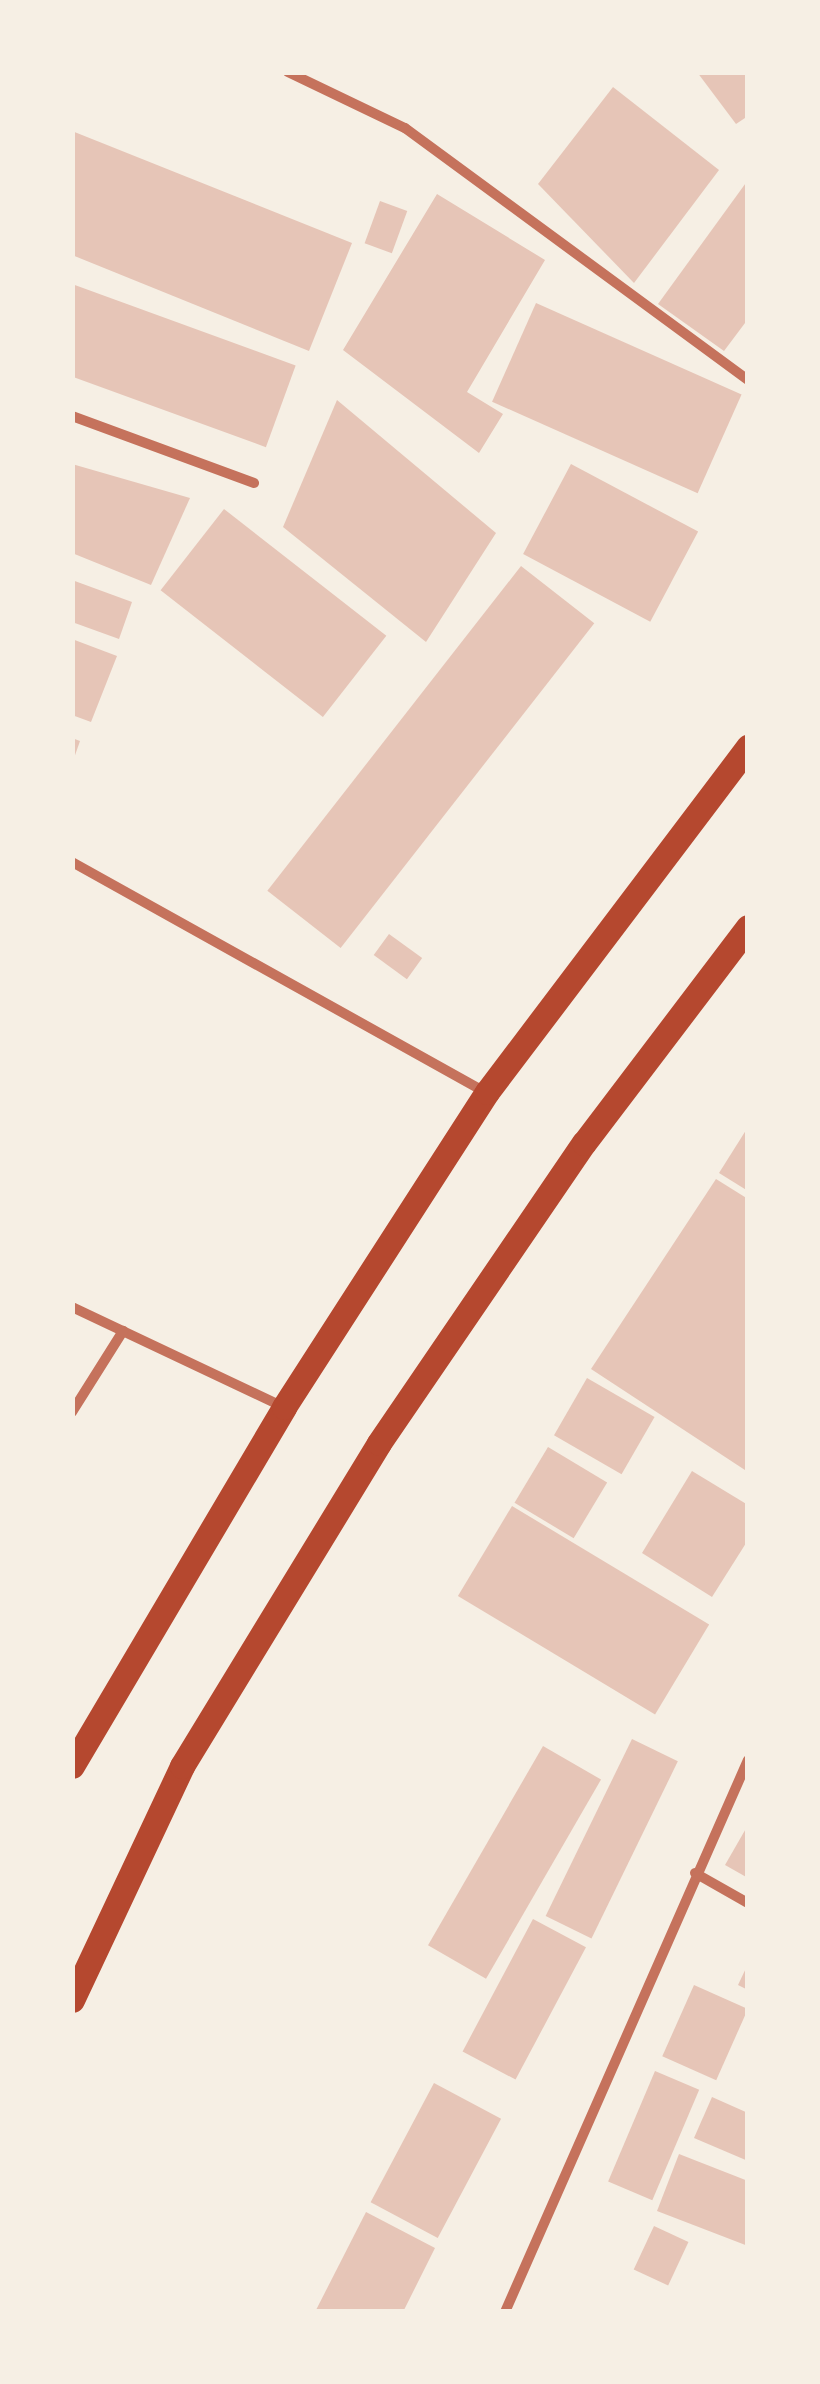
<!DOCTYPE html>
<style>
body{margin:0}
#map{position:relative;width:820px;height:2384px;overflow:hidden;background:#f6efe4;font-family:"Golos Text",sans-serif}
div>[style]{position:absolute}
.building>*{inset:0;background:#e6c5b7;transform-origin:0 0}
.minor>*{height:10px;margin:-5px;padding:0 5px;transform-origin:5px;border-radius:5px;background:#c5725c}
.primary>*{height:25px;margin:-12.5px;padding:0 12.5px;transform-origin:12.5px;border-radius:12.5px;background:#b5482f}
span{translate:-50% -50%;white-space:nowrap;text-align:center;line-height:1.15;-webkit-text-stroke:8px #f6efe4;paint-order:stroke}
.frame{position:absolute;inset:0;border:75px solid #f6efe4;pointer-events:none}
</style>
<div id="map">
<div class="building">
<i style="clip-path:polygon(697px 72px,748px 72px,748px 116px,736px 124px)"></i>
<i style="clip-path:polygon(613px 87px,719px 170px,634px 283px,538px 184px)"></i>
<i style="clip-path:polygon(72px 131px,352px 243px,309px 351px,72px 255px)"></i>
<i style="clip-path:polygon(748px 180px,748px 319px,724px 351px,658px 304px)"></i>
<i style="clip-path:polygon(437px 194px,545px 260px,467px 392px,503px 414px,479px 453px,343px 350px)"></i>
<i style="left:380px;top:201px;width:29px;height:45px;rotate:20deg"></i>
<i style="left:72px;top:284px;width:238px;height:87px;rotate:20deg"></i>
<i style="left:536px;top:303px;width:225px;height:108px;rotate:24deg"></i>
<i style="clip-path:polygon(337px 400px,496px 533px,426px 642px,283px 527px)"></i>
<i style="clip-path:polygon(72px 464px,190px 498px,151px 585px,72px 553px)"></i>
<i style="left:571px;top:464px;width:144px;height:102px;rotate:28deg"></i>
<i style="left:224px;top:509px;width:206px;height:103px;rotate:38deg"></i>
<i style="left:521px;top:566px;width:93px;height:412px;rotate:38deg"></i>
<i style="clip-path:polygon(72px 580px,132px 602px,119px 639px,72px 622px)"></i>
<i style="clip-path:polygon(72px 639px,117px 656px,91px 722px,72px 715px)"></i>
<i style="clip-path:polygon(72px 738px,80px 741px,73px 761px,72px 761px)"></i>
<i style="left:389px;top:934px;width:41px;height:26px;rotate:36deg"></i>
<i style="clip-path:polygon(748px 1127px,748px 1191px,719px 1173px)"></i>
<i style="clip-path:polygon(716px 1179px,748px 1199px,748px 1472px,591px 1369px)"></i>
<i style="left:587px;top:1378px;width:78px;height:66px;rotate:30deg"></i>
<i style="left:548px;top:1447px;width:69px;height:65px;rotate:31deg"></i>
<i style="clip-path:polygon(692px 1471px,748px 1505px,748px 1540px,712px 1597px,642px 1553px)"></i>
<i style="left:512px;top:1506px;width:230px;height:105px;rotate:31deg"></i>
<i style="left:632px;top:1739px;width:51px;height:197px;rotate:26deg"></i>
<i style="left:543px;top:1746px;width:67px;height:230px;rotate:30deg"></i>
<i style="clip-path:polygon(748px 1825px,748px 1878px,725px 1865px)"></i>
<i style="left:533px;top:1919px;width:60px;height:150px;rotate:28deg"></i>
<i style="clip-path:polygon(748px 1964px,748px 1990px,738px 1985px)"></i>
<i style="left:694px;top:1985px;width:59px;height:78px;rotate:24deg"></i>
<i style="left:655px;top:2071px;width:48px;height:120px;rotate:23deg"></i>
<i style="left:434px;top:2083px;width:76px;height:135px;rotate:28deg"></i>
<i style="clip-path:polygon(712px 2097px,748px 2113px,748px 2161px,694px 2138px)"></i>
<i style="clip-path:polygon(679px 2154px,748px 2181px,748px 2246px,657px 2211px)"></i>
<i style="clip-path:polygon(366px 2212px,435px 2248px,403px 2312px,315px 2312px)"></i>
<i style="left:654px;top:2226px;width:38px;height:48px;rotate:25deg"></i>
</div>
<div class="minor">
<i style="left:288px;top:72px;width:130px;rotate:25.6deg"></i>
<i style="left:405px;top:128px;width:426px;rotate:36.3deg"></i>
<i style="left:72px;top:416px;width:194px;rotate:20.2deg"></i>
<i style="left:72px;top:862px;width:474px;rotate:29.1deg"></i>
<i style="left:72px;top:1307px;width:234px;rotate:25.3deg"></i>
<i style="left:72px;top:1412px;width:96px;rotate:-57.8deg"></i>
<i style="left:695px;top:1873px;width:61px;rotate:29.5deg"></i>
<i style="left:505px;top:2312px;width:603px;rotate:-66.24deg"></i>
</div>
<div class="primary">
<i style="left:72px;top:1766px;width:417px;rotate:-59.4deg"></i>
<i style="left:284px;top:1407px;width:375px;rotate:-57.2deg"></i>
<i style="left:487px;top:1092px;width:433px;rotate:-52.9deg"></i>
<i style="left:72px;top:2000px;width:259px;rotate:-64.8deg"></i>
<i style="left:182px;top:1766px;width:378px;rotate:-58.6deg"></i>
<i style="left:379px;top:1443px;width:363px;rotate:-55.7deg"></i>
<i style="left:584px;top:1143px;width:271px;rotate:-52.8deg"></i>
</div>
<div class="frame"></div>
</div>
